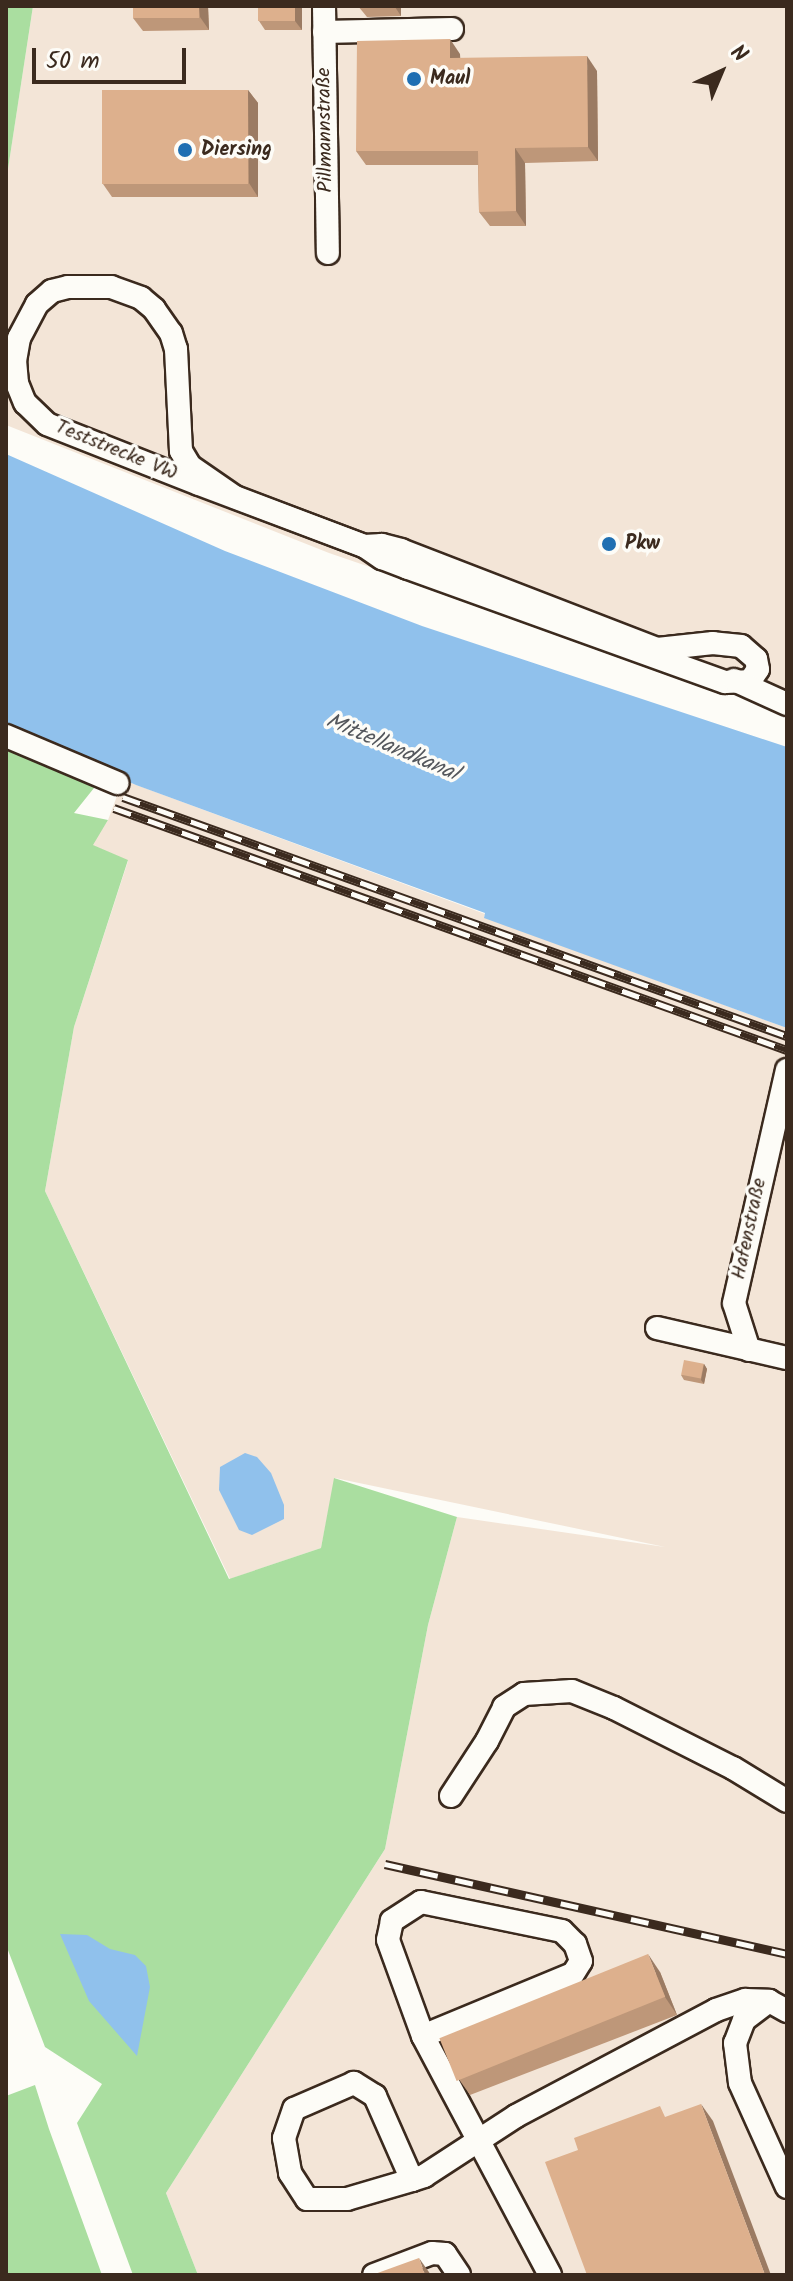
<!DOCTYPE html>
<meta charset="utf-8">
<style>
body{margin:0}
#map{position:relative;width:793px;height:2281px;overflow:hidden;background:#fdfcf7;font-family:Kalam,sans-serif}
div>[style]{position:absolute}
.built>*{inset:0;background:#f3e5d7}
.green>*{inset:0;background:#aadea0}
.water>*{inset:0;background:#90c1ec}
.roads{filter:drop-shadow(2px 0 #3b2a1e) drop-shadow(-2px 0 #3b2a1e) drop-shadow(0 2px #3b2a1e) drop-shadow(0 -2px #3b2a1e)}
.minor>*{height:22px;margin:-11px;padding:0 11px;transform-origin:11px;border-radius:11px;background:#fdfcf7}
.rail>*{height:9px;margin-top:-4.5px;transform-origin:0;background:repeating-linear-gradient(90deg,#fdfcf7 0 18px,#3b2a1e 0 36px);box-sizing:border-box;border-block:2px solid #3b2a1e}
.wall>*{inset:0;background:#be9779}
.shaded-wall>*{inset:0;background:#9b7b63}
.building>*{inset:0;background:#ddb08d;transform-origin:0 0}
.dots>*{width:22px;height:22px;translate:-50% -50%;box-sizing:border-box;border:4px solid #fdfcf7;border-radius:50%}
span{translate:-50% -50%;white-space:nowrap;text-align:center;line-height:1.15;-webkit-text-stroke:7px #fdfcf7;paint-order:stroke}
.poi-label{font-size:20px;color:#3b2a1e;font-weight:700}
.left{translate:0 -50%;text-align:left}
.street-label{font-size:20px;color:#3b2a1e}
.water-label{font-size:22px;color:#54575c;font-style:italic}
.frame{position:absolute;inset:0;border:8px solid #3b2a1e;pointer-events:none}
.north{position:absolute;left:681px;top:32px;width:80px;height:80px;-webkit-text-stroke:6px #fdfcf7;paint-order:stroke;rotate:44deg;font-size:22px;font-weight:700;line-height:32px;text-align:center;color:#3b2a1e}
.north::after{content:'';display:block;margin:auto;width:28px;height:36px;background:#3b2a1e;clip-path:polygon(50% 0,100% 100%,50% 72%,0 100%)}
.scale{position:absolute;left:32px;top:48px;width:154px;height:36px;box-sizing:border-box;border:4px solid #3b2a1e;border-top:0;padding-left:10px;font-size:24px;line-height:28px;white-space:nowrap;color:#3b2a1e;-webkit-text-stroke:6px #fdfcf7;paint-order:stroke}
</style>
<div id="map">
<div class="built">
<i style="clip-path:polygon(33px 6px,787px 6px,787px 710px,329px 553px,6px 425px,6px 182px)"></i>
<i style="clip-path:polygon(123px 780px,485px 914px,484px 917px,787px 1028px,787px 2275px,198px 2275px,166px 2193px,385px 1849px,428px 1625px,457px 1517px,665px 1547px,335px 1478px,321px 1548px,230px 1579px,45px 1191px,74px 1027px,128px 861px,92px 845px,108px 820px)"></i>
</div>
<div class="green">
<i style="clip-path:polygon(6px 6px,33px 6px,6px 182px)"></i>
<i style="clip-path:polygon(6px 745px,98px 783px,74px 813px,108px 820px,93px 845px,128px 860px,74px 1027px,45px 1191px,229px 1579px,321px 1548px,334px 1478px,457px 1517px,428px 1625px,385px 1849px,166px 2193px,198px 2275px,133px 2275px,77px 2123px,102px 2084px,45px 2047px,6px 1945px)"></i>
<i style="clip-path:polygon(35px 2085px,49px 2129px,102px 2275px,6px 2275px,6px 2096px)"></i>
</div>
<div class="water">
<i style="clip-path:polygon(6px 454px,225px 551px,422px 626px,787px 747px,787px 1028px,484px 918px,485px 913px,136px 785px,6px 728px)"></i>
<i style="clip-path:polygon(245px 1453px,257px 1457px,271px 1473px,284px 1505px,284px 1519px,252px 1535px,239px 1530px,219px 1490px,220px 1467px)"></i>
<i style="clip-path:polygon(60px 1934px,87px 1935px,110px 1949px,135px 1955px,146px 1966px,150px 1987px,137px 2056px,89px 2001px)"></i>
</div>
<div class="roads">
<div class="minor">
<i style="left:324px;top:6px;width:247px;rotate:89.1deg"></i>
<i style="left:324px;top:32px;width:128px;rotate:-1.3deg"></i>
<i style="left:364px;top:546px;width:176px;rotate:-159.4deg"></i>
<i style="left:199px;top:484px;width:163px;rotate:-158.5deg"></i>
<i style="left:47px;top:424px;width:30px;rotate:-136deg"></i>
<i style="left:25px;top:403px;width:22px;rotate:-112deg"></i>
<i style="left:17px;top:383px;width:22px;rotate:-95deg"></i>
<i style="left:15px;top:361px;width:23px;rotate:-80deg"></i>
<i style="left:19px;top:338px;width:38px;rotate:-62deg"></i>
<i style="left:37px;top:304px;width:20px;rotate:-41deg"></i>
<i style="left:52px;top:291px;width:16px;rotate:-14deg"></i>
<i style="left:68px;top:287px;width:43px"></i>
<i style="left:111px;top:287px;width:32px;rotate:20deg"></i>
<i style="left:141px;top:298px;width:17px;rotate:40deg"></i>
<i style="left:154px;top:309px;width:29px;rotate:55deg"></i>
<i style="left:171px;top:333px;width:17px;rotate:73deg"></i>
<i style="left:176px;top:349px;width:102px;rotate:87.2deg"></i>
<i style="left:181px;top:451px;width:17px;rotate:59deg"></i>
<i style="left:190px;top:466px;width:55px;rotate:34.6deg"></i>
<i style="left:235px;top:497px;width:138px;rotate:20.8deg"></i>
<i style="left:364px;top:546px;width:22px;rotate:34deg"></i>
<i style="left:382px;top:558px;width:28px;rotate:21deg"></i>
<i style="left:408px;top:568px;width:337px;rotate:19.8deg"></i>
<i style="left:725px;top:682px;width:25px;rotate:-2deg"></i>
<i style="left:750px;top:681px;width:14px;rotate:-56deg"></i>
<i style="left:758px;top:669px;width:10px;rotate:-101deg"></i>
<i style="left:756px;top:659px;width:20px;rotate:-139deg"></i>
<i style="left:741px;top:646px;width:28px;rotate:-174deg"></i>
<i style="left:713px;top:643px;width:56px;rotate:173.9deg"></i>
<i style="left:657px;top:649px;width:274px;rotate:-158.9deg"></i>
<i style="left:401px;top:550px;width:20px;rotate:-165deg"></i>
<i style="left:382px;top:545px;width:18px;rotate:177deg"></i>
<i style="left:734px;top:680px;width:58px;rotate:24.4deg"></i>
<i style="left:6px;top:736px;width:121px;rotate:22.9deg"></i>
<i style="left:657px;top:1328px;width:133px;rotate:13deg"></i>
<i style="left:749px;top:1350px;width:49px;rotate:-107.7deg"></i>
<i style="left:734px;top:1303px;width:239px;rotate:-77.2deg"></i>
<i style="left:451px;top:1796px;width:66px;rotate:-56.8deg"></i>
<i style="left:487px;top:1741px;width:38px;rotate:-63deg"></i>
<i style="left:504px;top:1707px;width:24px;rotate:-33deg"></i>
<i style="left:524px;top:1694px;width:48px;rotate:-3.6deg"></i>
<i style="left:572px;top:1691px;width:45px;rotate:22deg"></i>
<i style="left:614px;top:1708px;width:133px;rotate:26.8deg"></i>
<i style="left:733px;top:1768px;width:63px;rotate:31.4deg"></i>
<i style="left:769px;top:2001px;width:31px;rotate:143deg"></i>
<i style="left:744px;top:2020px;width:25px;rotate:111deg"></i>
<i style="left:735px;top:2043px;width:40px;rotate:82.9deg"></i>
<i style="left:740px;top:2083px;width:114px;rotate:65.7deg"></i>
<i style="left:423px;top:2036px;width:162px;rotate:-22.5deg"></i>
<i style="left:573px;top:1974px;width:15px;rotate:-58deg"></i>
<i style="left:581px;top:1961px;width:18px;rotate:-109deg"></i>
<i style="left:575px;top:1944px;width:18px;rotate:-135deg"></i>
<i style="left:562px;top:1931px;width:144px;rotate:-168.4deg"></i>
<i style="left:421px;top:1902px;width:35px;rotate:147deg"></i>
<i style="left:392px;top:1921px;width:19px;rotate:102deg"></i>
<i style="left:388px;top:1940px;width:102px;rotate:70deg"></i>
<i style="left:423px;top:2036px;width:271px;rotate:62deg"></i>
<i style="left:412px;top:2180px;width:92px;rotate:-113.8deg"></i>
<i style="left:375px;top:2096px;width:25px;rotate:-148deg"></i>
<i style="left:354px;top:2083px;width:65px;rotate:156.6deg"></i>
<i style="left:294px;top:2109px;width:31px;rotate:109deg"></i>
<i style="left:284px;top:2138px;width:36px;rotate:80deg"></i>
<i style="left:290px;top:2173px;width:31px;rotate:57deg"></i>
<i style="left:307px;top:2199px;width:40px"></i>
<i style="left:347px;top:2199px;width:68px;rotate:-16.3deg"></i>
<i style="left:412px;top:2180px;width:13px;rotate:-18deg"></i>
<i style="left:424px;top:2176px;width:110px;rotate:-33.1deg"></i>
<i style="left:516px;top:2116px;width:226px;rotate:-27.9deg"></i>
<i style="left:716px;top:2010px;width:31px;rotate:-19deg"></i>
<i style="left:745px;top:2000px;width:24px;rotate:2deg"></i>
<i style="left:769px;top:2001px;width:21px;rotate:29deg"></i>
<i style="left:374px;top:2275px;width:62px;rotate:-20.8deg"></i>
<i style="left:432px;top:2253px;width:13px;rotate:4deg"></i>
<i style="left:445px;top:2254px;width:25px;rotate:56deg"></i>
</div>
</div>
<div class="rail">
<i style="left:123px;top:797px;width:706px;rotate:19.8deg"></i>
<i style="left:114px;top:808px;width:715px;rotate:19.78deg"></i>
<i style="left:385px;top:1864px;width:412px;rotate:12.6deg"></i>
</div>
<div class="wall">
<i style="clip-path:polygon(208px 6px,209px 30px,143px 31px,133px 18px)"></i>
<i style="clip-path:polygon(302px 6px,302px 30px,265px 30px,259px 21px)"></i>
<i style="clip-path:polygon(358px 6px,401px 6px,401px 16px,367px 17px)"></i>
<i style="clip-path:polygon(460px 54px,460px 58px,597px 71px,598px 161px,525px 163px,526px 226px,490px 226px,479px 212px,478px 165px,366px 165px,356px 151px)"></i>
<i style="clip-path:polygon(248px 90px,258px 103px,258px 197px,112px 197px,103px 184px)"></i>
<i style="clip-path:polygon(704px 1364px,707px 1369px,704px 1384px,684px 1380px,681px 1375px)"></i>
<i style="clip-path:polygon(660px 1972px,677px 2015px,470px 2095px,458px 2078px)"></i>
</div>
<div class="shaded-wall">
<i style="clip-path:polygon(199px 6px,208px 6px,209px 30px,200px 17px)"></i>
<i style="clip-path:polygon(295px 6px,302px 6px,302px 30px,295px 21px)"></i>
<i style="clip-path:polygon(395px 6px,401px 6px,401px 16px,395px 7px)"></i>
<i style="clip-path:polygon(450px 39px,460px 54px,461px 72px,450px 58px)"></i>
<i style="clip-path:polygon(587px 56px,597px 71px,598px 161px,588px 147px)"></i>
<i style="clip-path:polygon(248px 90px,258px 103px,258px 197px,249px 183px)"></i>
<i style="clip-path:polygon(515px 148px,525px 163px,526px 226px,516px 211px)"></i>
<i style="clip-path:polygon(704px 1364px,707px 1369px,704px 1384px,701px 1380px)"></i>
<i style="clip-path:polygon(648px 1954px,660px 1972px,677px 2015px,665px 1997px)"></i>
<i style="clip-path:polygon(701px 2104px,713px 2121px,771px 2275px,765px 2275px)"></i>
<i style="clip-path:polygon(419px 2258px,431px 2275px,425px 2275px)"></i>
</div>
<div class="building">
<i style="left:133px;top:6px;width:66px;height:12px"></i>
<i style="left:258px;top:6px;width:37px;height:15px"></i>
<i style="clip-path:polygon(359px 6px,395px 6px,395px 7px,360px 8px)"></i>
<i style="clip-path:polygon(450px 39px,450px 58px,587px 56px,588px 147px,515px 148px,516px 211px,479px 212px,478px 151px,356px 151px,357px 41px)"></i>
<i style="left:102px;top:90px;width:146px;height:94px"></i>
<i style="left:684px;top:1360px;width:20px;height:15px;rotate:11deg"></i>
<i style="left:648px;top:1954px;width:46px;height:225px;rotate:68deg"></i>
<i style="clip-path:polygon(701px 2104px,765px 2275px,587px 2275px,545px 2162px,578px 2150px,574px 2138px,660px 2106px,665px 2117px)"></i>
<i style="clip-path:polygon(419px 2258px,425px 2275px,372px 2275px)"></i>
</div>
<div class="dots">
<i style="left:414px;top:79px;background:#1f6fb2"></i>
<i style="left:185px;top:150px;background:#1f6fb2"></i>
<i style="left:609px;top:544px;background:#1f6fb2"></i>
</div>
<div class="poi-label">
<span class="left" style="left:430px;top:79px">Maul</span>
<span class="left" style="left:201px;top:150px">Diersing</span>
<span class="left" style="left:625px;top:544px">Pkw</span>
</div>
<div class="street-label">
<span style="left:326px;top:130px;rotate:-91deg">Pillmannstraße</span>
<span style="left:116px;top:451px;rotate:22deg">Teststrecke VW</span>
<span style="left:750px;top:1229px;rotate:-78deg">Hafenstraße</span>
</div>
<div class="water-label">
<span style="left:392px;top:748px;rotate:23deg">Mittellandkanal</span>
</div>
<div class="frame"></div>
<div class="north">N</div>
<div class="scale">50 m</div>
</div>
